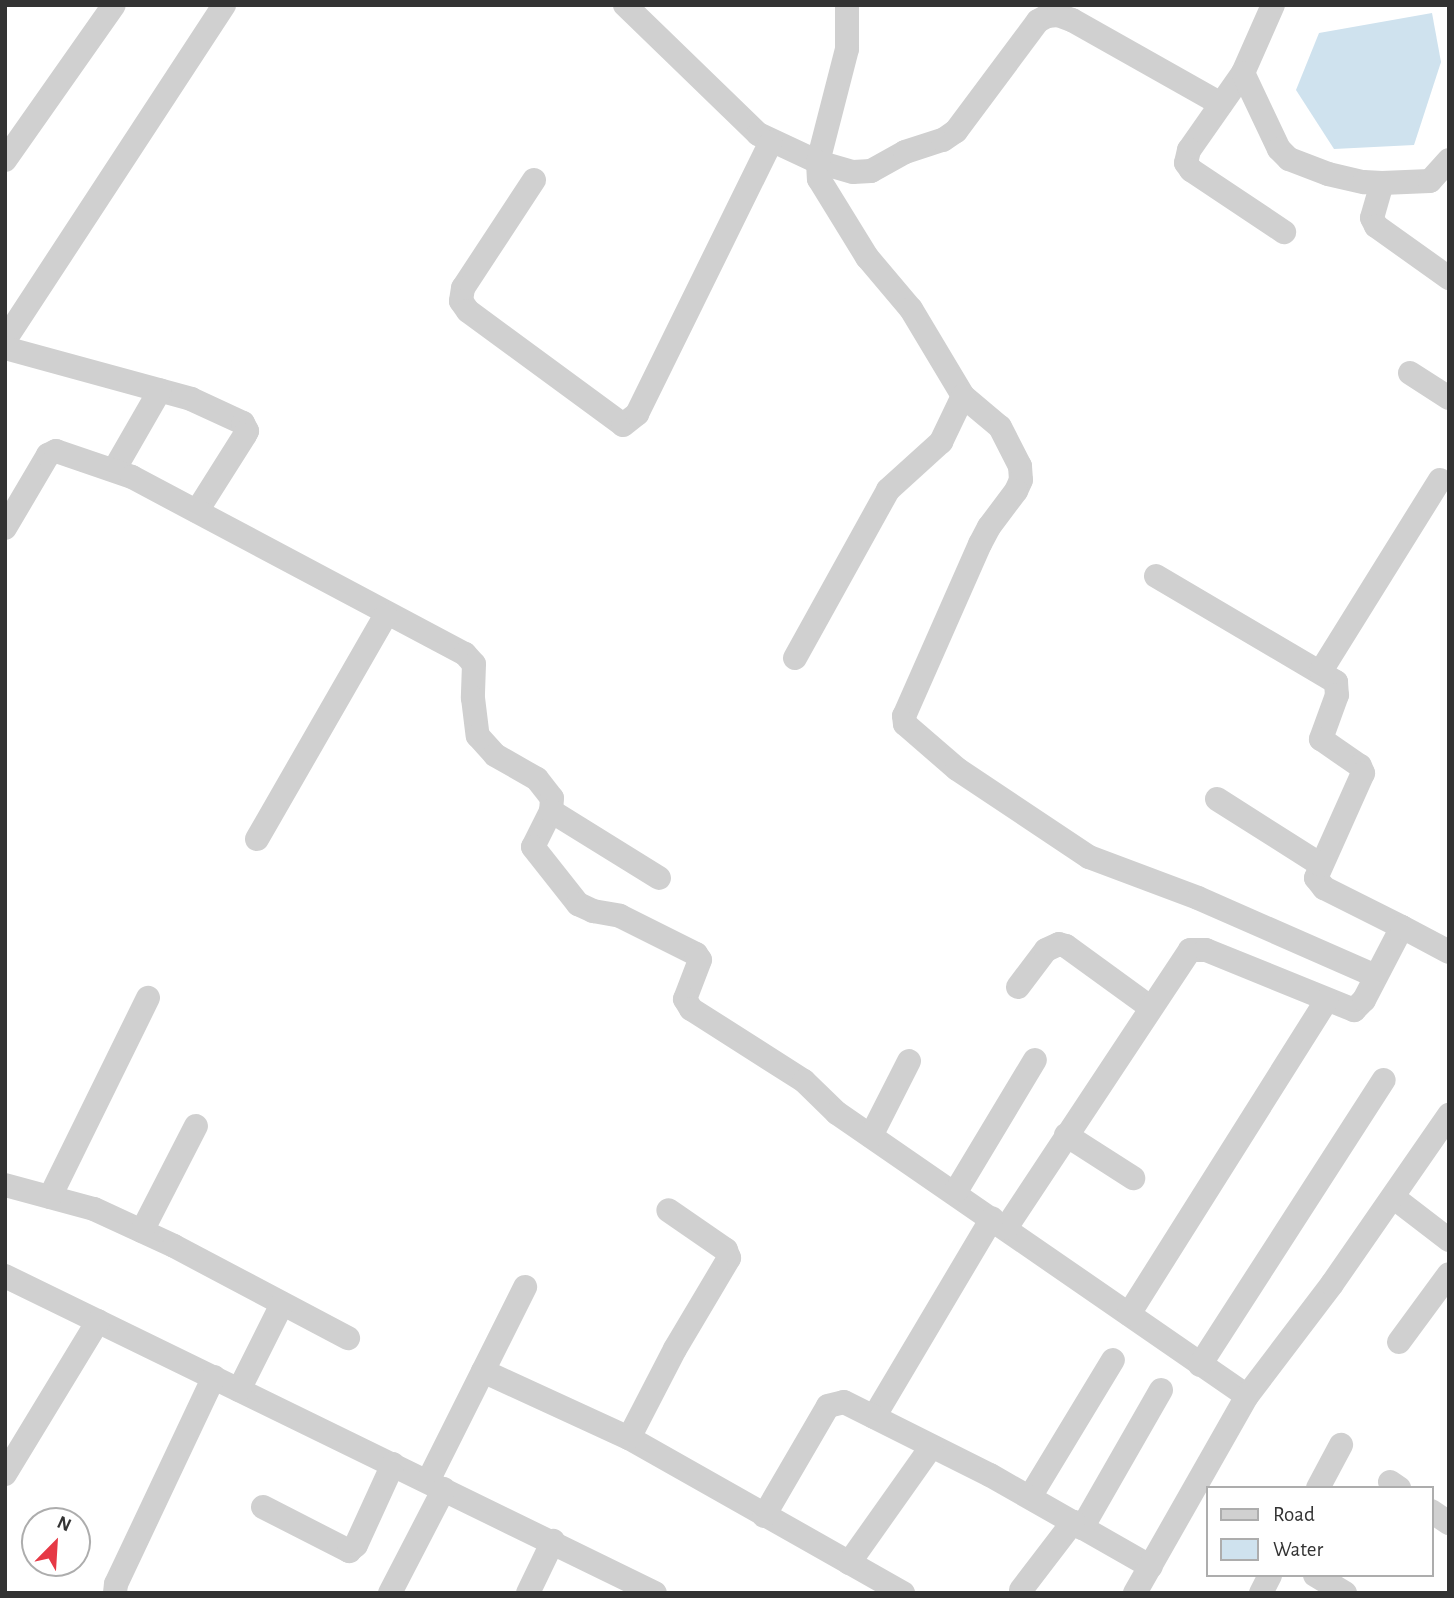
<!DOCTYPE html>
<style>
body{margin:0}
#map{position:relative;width:1454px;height:1598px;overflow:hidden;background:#fff;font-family:"Alegreya Sans",sans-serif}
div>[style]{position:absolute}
.water>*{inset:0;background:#cfe2ee}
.minor>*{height:24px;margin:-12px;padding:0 12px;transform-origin:12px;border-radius:12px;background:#d0d0d0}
span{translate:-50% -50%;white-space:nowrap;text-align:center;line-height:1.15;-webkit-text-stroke:7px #fff;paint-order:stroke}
.frame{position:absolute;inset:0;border:7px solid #333;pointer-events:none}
.legend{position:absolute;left:1206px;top:1486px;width:228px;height:91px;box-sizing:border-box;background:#fff;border:2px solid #adadad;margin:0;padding:9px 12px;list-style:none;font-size:21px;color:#333}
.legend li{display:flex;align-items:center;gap:14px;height:35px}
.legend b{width:35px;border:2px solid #adadad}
.north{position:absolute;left:21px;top:1507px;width:70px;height:70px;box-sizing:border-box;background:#fff;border:2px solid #adadad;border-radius:50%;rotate:24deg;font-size:19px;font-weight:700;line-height:28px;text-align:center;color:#333}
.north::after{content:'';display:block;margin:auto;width:24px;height:32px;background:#e63946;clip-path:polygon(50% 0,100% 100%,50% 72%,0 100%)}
</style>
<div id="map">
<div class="water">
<i style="clip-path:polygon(1432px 13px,1441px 62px,1414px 145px,1334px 149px,1296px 90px,1319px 33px)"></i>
</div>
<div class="minor">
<i style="left:625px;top:5px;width:185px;rotate:44.1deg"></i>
<i style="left:758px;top:134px;width:66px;rotate:25deg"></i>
<i style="left:818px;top:162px;width:36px;rotate:16deg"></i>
<i style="left:853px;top:172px;width:18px;rotate:-3deg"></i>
<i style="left:871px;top:171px;width:39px;rotate:-29deg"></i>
<i style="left:905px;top:152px;width:40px;rotate:-18deg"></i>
<i style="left:943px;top:140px;width:16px;rotate:-35deg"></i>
<i style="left:956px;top:131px;width:137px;rotate:-53.3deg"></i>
<i style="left:1038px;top:21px;width:10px;rotate:-29deg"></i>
<i style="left:1047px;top:16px;width:11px;rotate:-5deg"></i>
<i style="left:1058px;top:15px;width:15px;rotate:20deg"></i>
<i style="left:1072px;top:20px;width:171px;rotate:29.4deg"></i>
<i style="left:847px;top:5px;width:44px;rotate:90deg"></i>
<i style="left:847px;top:49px;width:117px;rotate:104.4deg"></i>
<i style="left:818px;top:162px;width:17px;rotate:87deg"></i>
<i style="left:819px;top:179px;width:92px;rotate:58.4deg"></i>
<i style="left:867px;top:257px;width:68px;rotate:49.8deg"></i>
<i style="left:911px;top:309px;width:101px;rotate:59.1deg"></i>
<i style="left:963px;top:396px;width:48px;rotate:40deg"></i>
<i style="left:1000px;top:427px;width:44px;rotate:62.9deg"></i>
<i style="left:1020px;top:466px;width:14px;rotate:86deg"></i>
<i style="left:1021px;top:480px;width:12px;rotate:114deg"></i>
<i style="left:1016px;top:491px;width:45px;rotate:126.9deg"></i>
<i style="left:989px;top:527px;width:19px;rotate:118deg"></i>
<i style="left:980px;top:544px;width:188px;rotate:113.8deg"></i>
<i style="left:904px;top:716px;width:8px;rotate:83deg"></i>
<i style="left:905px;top:724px;width:69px;rotate:40.9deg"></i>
<i style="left:957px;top:769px;width:159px;rotate:33.7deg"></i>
<i style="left:1089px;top:857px;width:116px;rotate:20.6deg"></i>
<i style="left:1198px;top:898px;width:194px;rotate:23.7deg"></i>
<i style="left:1273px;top:5px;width:74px;rotate:113.8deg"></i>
<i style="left:1243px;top:73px;width:94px;rotate:125deg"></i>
<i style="left:1189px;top:150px;width:13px;rotate:103deg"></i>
<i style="left:1186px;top:163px;width:9px;rotate:54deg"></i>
<i style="left:1191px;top:170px;width:112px;rotate:33.7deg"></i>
<i style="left:1243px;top:73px;width:84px;rotate:64.7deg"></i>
<i style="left:1279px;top:149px;width:14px;rotate:45deg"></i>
<i style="left:1289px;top:159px;width:42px;rotate:21deg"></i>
<i style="left:1328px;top:174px;width:37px;rotate:13deg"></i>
<i style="left:1364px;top:182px;width:18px;rotate:3deg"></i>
<i style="left:1382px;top:183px;width:48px;rotate:-2.4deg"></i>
<i style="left:1430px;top:181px;width:28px;rotate:-48deg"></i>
<i style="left:5px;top:160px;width:189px;rotate:-54.9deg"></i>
<i style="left:534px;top:180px;width:129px;rotate:123.3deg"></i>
<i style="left:463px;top:288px;width:13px;rotate:99deg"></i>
<i style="left:461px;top:301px;width:12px;rotate:55deg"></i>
<i style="left:468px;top:311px;width:192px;rotate:36.3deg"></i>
<i style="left:623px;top:425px;width:18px;rotate:-38deg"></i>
<i style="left:637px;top:414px;width:303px;rotate:-63.8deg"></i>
<i style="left:1382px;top:183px;width:36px;rotate:106deg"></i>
<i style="left:1372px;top:218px;width:9px;rotate:63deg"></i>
<i style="left:1376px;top:226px;width:90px;rotate:35.5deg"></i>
<i style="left:5px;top:340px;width:400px;rotate:-56.8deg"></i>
<i style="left:5px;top:348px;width:193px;rotate:15.3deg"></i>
<i style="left:191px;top:399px;width:57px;rotate:24.8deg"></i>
<i style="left:243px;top:423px;width:9px;rotate:63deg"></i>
<i style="left:247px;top:431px;width:4px;rotate:117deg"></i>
<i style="left:245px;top:435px;width:90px;rotate:122.3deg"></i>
<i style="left:1410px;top:373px;width:46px;rotate:32.7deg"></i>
<i style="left:114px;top:470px;width:92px;rotate:-60.1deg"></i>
<i style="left:5px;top:528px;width:85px;rotate:-59.5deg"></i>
<i style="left:48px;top:455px;width:9px;rotate:-27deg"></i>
<i style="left:56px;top:451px;width:80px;rotate:18.9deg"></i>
<i style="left:132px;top:477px;width:377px;rotate:28deg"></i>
<i style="left:465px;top:654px;width:13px;rotate:48deg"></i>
<i style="left:474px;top:664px;width:34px;rotate:92deg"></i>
<i style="left:473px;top:698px;width:38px;rotate:83deg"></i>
<i style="left:478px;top:736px;width:25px;rotate:48deg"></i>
<i style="left:495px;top:755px;width:48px;rotate:29.7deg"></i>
<i style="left:537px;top:779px;width:24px;rotate:52deg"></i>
<i style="left:552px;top:798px;width:13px;rotate:94deg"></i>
<i style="left:551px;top:811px;width:40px;rotate:116.6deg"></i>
<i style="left:533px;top:847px;width:73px;rotate:51.7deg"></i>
<i style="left:578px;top:904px;width:17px;rotate:25deg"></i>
<i style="left:593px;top:911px;width:27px;rotate:10deg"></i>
<i style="left:620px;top:916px;width:85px;rotate:26.6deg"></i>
<i style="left:696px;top:954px;width:7px;rotate:56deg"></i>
<i style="left:700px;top:960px;width:42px;rotate:111deg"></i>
<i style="left:685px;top:999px;width:12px;rotate:59deg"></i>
<i style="left:691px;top:1009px;width:134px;rotate:32.5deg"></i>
<i style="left:804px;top:1081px;width:46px;rotate:44.1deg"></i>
<i style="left:837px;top:1113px;width:498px;rotate:34.6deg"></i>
<i style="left:1156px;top:576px;width:209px;rotate:30.5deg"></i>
<i style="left:1336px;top:682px;width:13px;rotate:86deg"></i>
<i style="left:1337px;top:695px;width:47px;rotate:110deg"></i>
<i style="left:1321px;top:739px;width:47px;rotate:34.7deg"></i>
<i style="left:1360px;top:766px;width:8px;rotate:67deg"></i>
<i style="left:1363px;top:773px;width:115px;rotate:114.1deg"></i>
<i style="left:1316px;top:878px;width:13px;rotate:51deg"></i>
<i style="left:1324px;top:888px;width:87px;rotate:26.6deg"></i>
<i style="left:795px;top:658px;width:192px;rotate:-61deg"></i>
<i style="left:888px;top:490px;width:72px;rotate:-42.2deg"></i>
<i style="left:941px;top:442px;width:51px;rotate:-64.4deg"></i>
<i style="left:1321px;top:671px;width:225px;rotate:-58.1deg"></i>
<i style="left:1217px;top:799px;width:123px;rotate:32.4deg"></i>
<i style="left:551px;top:811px;width:127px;rotate:31.8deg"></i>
<i style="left:257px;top:839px;width:258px;rotate:-60.1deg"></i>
<i style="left:1018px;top:987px;width:46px;rotate:-52.9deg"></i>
<i style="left:1046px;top:950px;width:14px;rotate:-25deg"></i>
<i style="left:1059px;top:944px;width:7px;rotate:16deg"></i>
<i style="left:1066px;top:946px;width:104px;rotate:36deg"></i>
<i style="left:1066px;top:1135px;width:80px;rotate:32.7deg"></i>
<i style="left:871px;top:1136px;width:84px;rotate:-63.1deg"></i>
<i style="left:5px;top:1185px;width:92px;rotate:15.1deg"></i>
<i style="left:94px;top:1209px;width:88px;rotate:24.8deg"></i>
<i style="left:174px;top:1246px;width:197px;rotate:27.9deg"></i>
<i style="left:955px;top:1193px;width:155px;rotate:-59deg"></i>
<i style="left:50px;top:1197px;width:222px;rotate:-63.8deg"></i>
<i style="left:1393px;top:1197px;width:71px;rotate:37.5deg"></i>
<i style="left:1006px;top:1228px;width:333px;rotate:-56.5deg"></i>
<i style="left:1190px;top:950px;width:16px"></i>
<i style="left:1206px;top:950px;width:160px;rotate:22.1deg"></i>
<i style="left:1354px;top:1010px;width:14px;rotate:-45deg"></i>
<i style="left:1364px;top:1000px;width:82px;rotate:-62.5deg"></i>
<i style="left:1402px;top:927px;width:53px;rotate:28deg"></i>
<i style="left:142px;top:1231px;width:118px;rotate:-62.8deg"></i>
<i style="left:5px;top:1276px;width:723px;rotate:26deg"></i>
<i style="left:1129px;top:1314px;width:371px;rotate:-57.8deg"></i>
<i style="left:1399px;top:1342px;width:84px;rotate:-53.7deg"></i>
<i style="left:1200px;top:1365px;width:339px;rotate:-57.2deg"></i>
<i style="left:483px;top:1371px;width:161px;rotate:24.7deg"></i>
<i style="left:629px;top:1438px;width:315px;rotate:29.5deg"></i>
<i style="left:239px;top:1390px;width:96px;rotate:-63.4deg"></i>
<i style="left:874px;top:1417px;width:231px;rotate:-59.3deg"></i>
<i style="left:629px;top:1438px;width:100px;rotate:-62.7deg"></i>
<i style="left:675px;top:1349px;width:106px;rotate:-59.3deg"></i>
<i style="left:729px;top:1258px;width:9px;rotate:-111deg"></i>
<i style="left:726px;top:1250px;width:70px;rotate:-145.4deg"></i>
<i style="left:5px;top:1474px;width:179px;rotate:-58.7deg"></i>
<i style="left:428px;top:1481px;width:217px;rotate:-63.4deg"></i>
<i style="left:1390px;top:1482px;width:11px;rotate:34deg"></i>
<i style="left:1318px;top:1488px;width:49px;rotate:-61.9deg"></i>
<i style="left:1030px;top:1497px;width:160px;rotate:-58.8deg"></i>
<i style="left:263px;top:1507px;width:97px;rotate:27.1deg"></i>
<i style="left:349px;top:1551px;width:9px;rotate:-41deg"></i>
<i style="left:356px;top:1545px;width:89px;rotate:-65.4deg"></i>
<i style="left:1431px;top:1511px;width:22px;rotate:34deg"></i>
<i style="left:764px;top:1516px;width:127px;rotate:-59.8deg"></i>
<i style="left:828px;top:1406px;width:16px;rotate:-14deg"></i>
<i style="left:844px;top:1402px;width:163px;rotate:26.6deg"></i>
<i style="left:990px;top:1475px;width:185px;rotate:29.7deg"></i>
<i style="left:1082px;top:1528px;width:159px;rotate:-60.2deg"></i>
<i style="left:849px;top:1563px;width:142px;rotate:-54.7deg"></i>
<i style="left:1315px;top:1575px;width:35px;rotate:31deg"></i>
<i style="left:1021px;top:1590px;width:86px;rotate:-52.6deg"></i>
<i style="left:115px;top:1593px;width:9px;rotate:-84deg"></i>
<i style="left:116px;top:1584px;width:229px;rotate:-64.7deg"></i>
<i style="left:390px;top:1593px;width:117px;rotate:-62.6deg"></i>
<i style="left:528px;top:1593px;width:58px;rotate:-64.3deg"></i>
<i style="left:1135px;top:1593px;width:227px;rotate:-60.4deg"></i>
<i style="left:1247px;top:1396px;width:141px;rotate:-52.8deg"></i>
<i style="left:1332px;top:1284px;width:206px;rotate:-55.3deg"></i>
<i style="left:1261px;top:1593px;width:20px;rotate:-63deg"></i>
</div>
<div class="frame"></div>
<ul class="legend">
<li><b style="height:9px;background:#d0d0d0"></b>Road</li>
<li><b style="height:19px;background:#cfe2ee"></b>Water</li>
</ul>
<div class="north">N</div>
</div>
